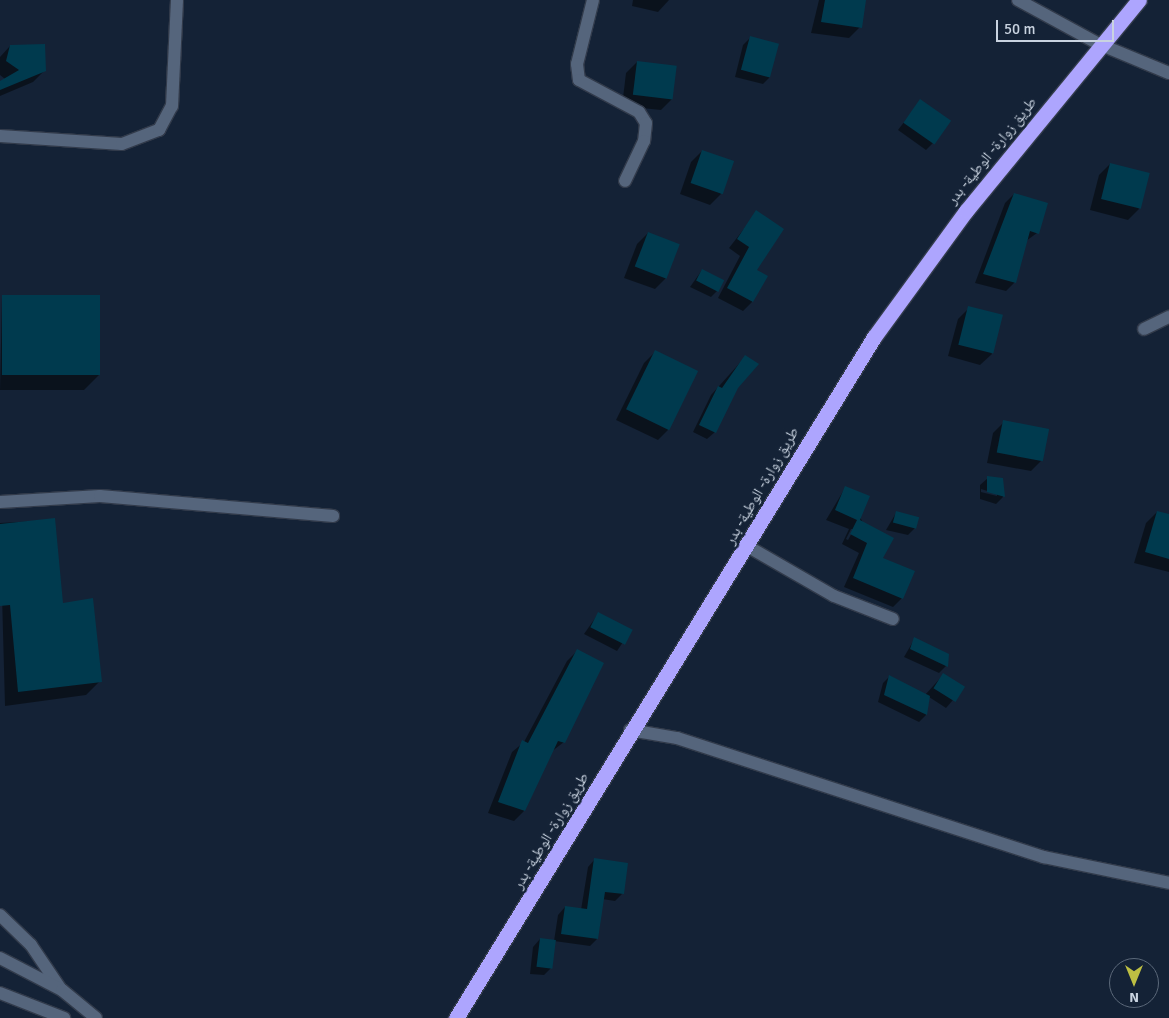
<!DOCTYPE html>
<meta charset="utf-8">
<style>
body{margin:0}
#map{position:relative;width:1169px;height:1018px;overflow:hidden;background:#142236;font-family:Signika,"Noto Naskh Arabic",sans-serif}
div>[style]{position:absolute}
.shadow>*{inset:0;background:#0007}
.building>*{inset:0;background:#003a4e;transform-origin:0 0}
.roads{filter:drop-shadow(1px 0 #323b4b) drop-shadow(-1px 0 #323b4b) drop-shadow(0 1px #323b4b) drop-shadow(0 -1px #323b4b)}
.minor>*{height:12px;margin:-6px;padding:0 6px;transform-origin:6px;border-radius:6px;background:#55657c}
.highway>*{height:15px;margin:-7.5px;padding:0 7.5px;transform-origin:7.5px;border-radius:7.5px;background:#ada5fe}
span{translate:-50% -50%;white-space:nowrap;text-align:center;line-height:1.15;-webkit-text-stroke:5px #142236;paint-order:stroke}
.street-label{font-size:15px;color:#c9d3e0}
.north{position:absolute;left:1109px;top:958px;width:50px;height:50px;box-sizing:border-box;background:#142236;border:1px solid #5c697a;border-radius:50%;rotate:180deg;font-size:14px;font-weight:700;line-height:20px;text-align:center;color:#c9d3e0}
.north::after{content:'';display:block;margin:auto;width:18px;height:22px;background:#bdbf43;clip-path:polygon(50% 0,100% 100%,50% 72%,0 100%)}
.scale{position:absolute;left:996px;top:20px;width:118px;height:22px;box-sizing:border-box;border:2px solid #c9d3e0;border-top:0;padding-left:6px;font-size:15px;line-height:18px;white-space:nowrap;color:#c9d3e0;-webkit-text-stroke:4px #142236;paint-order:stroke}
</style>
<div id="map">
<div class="shadow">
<i style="clip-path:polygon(633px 0,669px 0,658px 12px,632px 6px)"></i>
<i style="clip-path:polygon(819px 0,865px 0,860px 27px,849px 38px,811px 33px)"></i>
<i style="clip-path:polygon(750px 38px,770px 77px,763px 84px,735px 77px,743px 45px)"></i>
<i style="clip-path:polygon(10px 46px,44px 71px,33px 82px,0 96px,0 82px,5px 79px,0 75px,0 57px)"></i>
<i style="clip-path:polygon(637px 62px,672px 99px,661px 110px,622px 106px,626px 73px)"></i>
<i style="clip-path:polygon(920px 101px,933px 143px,926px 150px,898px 130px)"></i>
<i style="clip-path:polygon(702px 151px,721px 194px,710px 205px,680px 194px,691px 162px)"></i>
<i style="clip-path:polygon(1110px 164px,1139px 209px,1128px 220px,1090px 210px,1099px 175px)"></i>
<i style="clip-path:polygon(1014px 194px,1037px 233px,1026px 241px,1015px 282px,1006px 291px,975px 283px,1005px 203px)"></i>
<i style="clip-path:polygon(757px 212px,752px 302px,743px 311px,718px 298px,740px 256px,729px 248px)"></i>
<i style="clip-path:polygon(648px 233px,666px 278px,655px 289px,624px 278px,637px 244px)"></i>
<i style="clip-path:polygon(702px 270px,718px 290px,711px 297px,690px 287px)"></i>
<i style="clip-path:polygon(2px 297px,99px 375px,84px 390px,0 390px)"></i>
<i style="clip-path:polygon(969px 308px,992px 354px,980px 365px,948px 356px,958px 319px)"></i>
<i style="clip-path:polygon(655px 352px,669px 429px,658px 440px,616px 420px,644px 363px)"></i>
<i style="clip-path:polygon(746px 356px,737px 387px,715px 432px,707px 439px,693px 432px,711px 395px)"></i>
<i style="clip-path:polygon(1004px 422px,1042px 460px,1031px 471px,987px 463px,993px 433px)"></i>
<i style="clip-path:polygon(evenodd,988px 478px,1002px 479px,1003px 497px,996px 504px,980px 499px,980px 485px,988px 478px,981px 489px,997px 494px,997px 496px,981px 492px,981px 489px)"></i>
<i style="clip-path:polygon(evenodd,845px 488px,902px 598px,893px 607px,844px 587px,859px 553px,842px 544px,849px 529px,826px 520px,845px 488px,851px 529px,854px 529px,848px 540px,846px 539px,851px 529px)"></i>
<i style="clip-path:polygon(1157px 512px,1169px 515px,1169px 572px,1134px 563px,1146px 523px)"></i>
<i style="clip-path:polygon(896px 513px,915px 528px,908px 535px,886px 530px)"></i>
<i style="clip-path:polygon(54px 520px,62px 605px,100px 681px,86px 695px,5px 706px,0 523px)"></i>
<i style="clip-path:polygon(598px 614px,631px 630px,617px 651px,584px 634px)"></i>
<i style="clip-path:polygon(915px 638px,946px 666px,939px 673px,904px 657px)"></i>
<i style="clip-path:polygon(578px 650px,564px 742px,551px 752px,524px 811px,514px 821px,488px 813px,512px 752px,524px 742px,567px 661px)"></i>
<i style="clip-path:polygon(943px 675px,953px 700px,946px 708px,929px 697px,926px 715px,919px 722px,878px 702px,883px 683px,890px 676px,925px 695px)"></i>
<i style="clip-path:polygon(595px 859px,622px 894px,615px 901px,602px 899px,597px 939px,590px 946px,554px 941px,551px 968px,544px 975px,530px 974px,533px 947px,540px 939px,554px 941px,558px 915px,565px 907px,581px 910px,588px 867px)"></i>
</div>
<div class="building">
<i style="clip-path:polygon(825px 0,866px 0,862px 28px,821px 22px)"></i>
<i style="left:750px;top:36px;width:30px;height:35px;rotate:15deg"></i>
<i style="clip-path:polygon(45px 44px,46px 71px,0 90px,0 81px,19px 70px,6px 61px,10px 45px)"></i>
<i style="left:637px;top:61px;width:40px;height:34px;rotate:7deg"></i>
<i style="left:920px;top:99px;width:38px;height:29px;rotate:35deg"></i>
<i style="left:702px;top:150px;width:34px;height:35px;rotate:19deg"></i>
<i style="left:1110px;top:163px;width:41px;height:37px;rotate:14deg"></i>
<i style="clip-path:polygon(1014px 193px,1048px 203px,1039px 234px,1030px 231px,1016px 283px,983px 274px)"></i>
<i style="clip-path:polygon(756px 210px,784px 229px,757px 270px,768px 276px,753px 302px,727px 288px,749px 247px,737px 239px)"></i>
<i style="left:648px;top:232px;width:34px;height:37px;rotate:21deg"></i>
<i style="left:702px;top:269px;width:25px;height:13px;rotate:27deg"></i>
<i style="left:2px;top:295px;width:98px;height:80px"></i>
<i style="left:968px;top:306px;width:36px;height:40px;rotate:14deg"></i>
<i style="left:655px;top:350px;width:48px;height:66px;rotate:26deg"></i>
<i style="clip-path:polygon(745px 355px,759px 364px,738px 388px,716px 433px,699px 425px,718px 386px,722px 388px)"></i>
<i style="left:1003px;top:420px;width:47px;height:33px;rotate:11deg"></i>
<i style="clip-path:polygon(987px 476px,1003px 478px,1005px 497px,987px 492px)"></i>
<i style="clip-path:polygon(845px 486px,870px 496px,860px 520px,894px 538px,883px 558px,915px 571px,903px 599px,853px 578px,867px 543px,850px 534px,857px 520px,835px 510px)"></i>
<i style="left:896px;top:511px;width:24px;height:12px;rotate:15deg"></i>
<i style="clip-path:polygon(1157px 511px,1169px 514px,1169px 559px,1145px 552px)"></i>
<i style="clip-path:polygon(55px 518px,63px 603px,93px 598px,102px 682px,18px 692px,10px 605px,0 606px,0 524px)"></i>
<i style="left:598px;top:612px;width:39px;height:17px;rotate:27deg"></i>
<i style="clip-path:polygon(914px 637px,949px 654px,948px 667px,910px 649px)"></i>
<i style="clip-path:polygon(577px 649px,604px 663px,565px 743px,558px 741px,525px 811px,498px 802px,522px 740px,528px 743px)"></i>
<i style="left:943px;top:673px;width:26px;height:18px;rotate:32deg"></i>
<i style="clip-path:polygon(889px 675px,930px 696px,927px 715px,884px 695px)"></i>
<i style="clip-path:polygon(594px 858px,628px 863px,624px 894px,605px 892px,598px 939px,561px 934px,565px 906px,587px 909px)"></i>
<i style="left:540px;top:938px;width:16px;height:29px;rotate:7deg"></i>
</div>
<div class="roads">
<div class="minor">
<i style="left:593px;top:0;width:66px;rotate:104deg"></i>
<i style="left:577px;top:64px;width:16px;rotate:83deg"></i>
<i style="left:579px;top:80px;width:68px;rotate:28.1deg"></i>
<i style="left:639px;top:112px;width:13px;rotate:58deg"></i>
<i style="left:646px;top:123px;width:18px;rotate:96deg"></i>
<i style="left:644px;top:141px;width:44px;rotate:115.4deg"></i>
<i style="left:1018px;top:0;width:92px;rotate:28.5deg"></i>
<i style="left:1099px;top:44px;width:76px;rotate:22.5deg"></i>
<i style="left:0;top:136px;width:122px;rotate:3.8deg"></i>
<i style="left:122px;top:144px;width:40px;rotate:-21deg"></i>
<i style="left:159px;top:130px;width:27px;rotate:-62deg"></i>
<i style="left:172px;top:106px;width:106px;rotate:-87.3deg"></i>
<i style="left:1144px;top:329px;width:28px;rotate:-26deg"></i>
<i style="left:0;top:502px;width:100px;rotate:-3.4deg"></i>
<i style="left:100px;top:496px;width:234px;rotate:4.9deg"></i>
<i style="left:747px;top:546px;width:100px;rotate:29.9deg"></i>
<i style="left:834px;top:596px;width:63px;rotate:21.3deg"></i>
<i style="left:630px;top:730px;width:48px;rotate:9.7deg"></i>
<i style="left:677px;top:738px;width:386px;rotate:18deg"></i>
<i style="left:1044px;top:857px;width:128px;rotate:11.7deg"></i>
<i style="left:0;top:915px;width:43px;rotate:44.1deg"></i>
<i style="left:31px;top:945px;width:52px;rotate:56deg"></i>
<i style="left:0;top:958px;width:70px;rotate:27.3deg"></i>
<i style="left:62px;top:990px;width:44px;rotate:39.5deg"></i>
<i style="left:0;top:993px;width:69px;rotate:21.3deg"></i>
</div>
<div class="highway">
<i style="left:456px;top:1018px;width:799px;rotate:-58.46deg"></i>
<i style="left:874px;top:337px;width:156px;rotate:-53.9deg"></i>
<i style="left:966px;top:211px;width:273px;rotate:-50.7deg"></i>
</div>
</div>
<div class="street-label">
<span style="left:992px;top:151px;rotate:-51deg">طريق زوارة- الوطية- بدر</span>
<span style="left:762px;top:486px;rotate:-60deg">طريق زوارة- الوطية- بدر</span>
<span style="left:551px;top:831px;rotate:-59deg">طريق زوارة- الوطية- بدر</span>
</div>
<div class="north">N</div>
<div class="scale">50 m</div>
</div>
